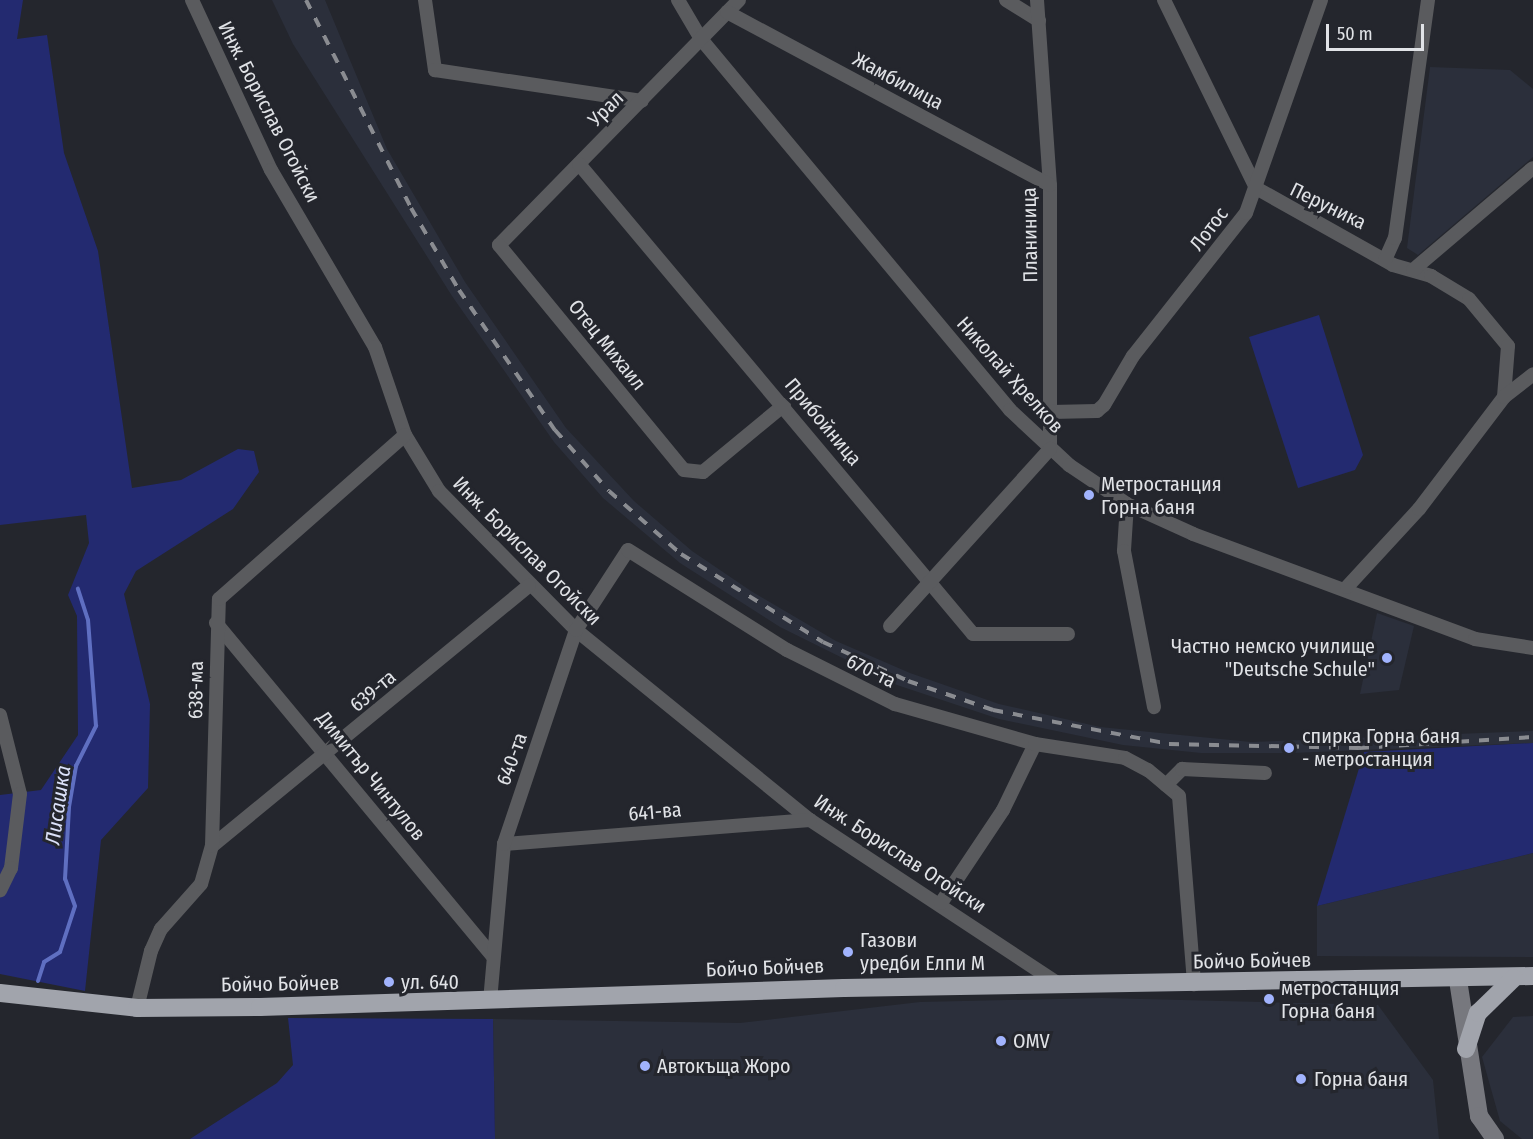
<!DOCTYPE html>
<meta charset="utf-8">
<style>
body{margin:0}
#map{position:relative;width:1533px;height:1139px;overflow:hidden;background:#24262d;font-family:"Fira Sans Condensed",sans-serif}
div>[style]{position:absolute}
.built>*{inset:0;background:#2b2f3b}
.green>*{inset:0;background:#232a70}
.stream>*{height:4px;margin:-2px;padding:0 2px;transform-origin:2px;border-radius:2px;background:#5f6fc1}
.street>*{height:14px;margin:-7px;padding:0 7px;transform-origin:7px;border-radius:7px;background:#5a5b5e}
.secondary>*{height:18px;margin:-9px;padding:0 9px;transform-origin:9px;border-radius:9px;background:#77787e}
.highway>*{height:18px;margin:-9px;padding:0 9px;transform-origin:9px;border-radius:9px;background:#a1a4ac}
.rail>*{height:4px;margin-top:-2px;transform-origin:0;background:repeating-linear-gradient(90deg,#8a8c91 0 10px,transparent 0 20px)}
.dots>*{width:16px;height:16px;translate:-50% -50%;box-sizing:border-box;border:3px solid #24262d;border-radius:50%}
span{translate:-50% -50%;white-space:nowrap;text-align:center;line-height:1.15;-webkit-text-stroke:6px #24262d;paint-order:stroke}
.street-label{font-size:20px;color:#e1e3e7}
.poi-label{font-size:20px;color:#e1e3e7}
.left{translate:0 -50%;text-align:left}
.right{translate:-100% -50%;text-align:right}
.water-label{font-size:21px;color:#dce2f9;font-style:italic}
.scale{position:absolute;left:1326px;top:24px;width:98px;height:27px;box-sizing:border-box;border:3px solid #e1e3e7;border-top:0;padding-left:8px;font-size:18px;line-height:21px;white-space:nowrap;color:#e1e3e7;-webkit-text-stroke:4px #24262d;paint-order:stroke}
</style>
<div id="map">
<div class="built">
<i style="clip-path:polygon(272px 0,325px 0,387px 149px,465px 282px,566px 428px,634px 501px,692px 551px,751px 591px,836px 641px,910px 673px,999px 704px,1100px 727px,1251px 742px,1533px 731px,1533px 743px,1293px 753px,1201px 753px,1123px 745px,999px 719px,897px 685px,780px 627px,680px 563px,603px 498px,554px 442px,452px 296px,293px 44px)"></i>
<i style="clip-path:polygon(1430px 67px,1510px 70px,1533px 89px,1533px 157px,1418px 255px,1407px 248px)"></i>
<i style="clip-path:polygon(1377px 613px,1414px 626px,1399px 690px,1360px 694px)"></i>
<i style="clip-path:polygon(1533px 853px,1533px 957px,1317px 956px,1317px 906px)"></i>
<i style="clip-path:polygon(1102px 998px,1378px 1005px,1433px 1080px,1439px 1139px,495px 1139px,493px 1019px,740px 1023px,920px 1002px)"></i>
<i style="clip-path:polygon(1533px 1016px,1533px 1139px,1522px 1139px,1500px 1121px,1482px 1057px,1513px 1017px)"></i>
</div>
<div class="green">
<i style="clip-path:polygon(0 0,23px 0,17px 39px,47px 35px,64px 153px,98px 251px,132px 488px,181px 480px,238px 449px,254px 451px,259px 472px,233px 509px,136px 571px,124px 594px,150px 704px,148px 788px,101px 840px,85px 991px,0 974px,0 795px,41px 790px,78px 735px,77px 616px,68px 595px,89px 543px,86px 515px,0 525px)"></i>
<i style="clip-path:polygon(1319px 315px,1363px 455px,1355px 470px,1298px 488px,1249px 337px)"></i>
<i style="clip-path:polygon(1533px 743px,1533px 853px,1317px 906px,1364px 752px)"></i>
<i style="clip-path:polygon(288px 1018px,493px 1019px,495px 1139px,190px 1139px,277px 1083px,293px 1065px)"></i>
</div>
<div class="stream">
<i style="left:38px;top:981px;width:20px;rotate:-72deg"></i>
<i style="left:44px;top:962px;width:19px;rotate:-32deg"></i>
<i style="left:60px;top:952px;width:48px;rotate:-71.9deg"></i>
<i style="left:75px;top:906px;width:29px;rotate:-110deg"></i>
<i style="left:65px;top:879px;width:72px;rotate:-86.8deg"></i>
<i style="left:69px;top:807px;width:42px;rotate:-80.3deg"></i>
<i style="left:76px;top:766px;width:45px;rotate:-63.4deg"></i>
<i style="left:96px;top:726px;width:106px;rotate:-94.3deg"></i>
<i style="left:88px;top:620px;width:33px;rotate:-108deg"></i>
</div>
<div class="street">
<i style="left:192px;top:0;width:187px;rotate:65.1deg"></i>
<i style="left:271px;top:170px;width:205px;rotate:59.6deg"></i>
<i style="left:375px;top:347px;width:93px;rotate:71.2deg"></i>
<i style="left:405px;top:435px;width:66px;rotate:58.7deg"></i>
<i style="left:439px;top:491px;width:195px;rotate:45.4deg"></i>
<i style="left:576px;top:630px;width:301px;rotate:39.1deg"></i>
<i style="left:810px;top:820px;width:300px;rotate:33.4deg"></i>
<i style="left:425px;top:0;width:71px;rotate:81.9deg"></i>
<i style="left:435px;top:70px;width:209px;rotate:8.5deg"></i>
<i style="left:678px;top:0;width:45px;rotate:59.5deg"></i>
<i style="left:701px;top:39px;width:483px;rotate:50.2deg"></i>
<i style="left:1010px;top:410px;width:81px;rotate:43deg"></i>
<i style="left:1069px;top:465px;width:70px;rotate:33.9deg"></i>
<i style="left:1127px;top:504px;width:72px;rotate:24.4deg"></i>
<i style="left:1193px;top:534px;width:301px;rotate:20.4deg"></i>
<i style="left:1475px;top:639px;width:59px;rotate:8.8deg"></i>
<i style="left:739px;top:0;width:343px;rotate:134.4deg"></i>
<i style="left:499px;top:245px;width:291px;rotate:50.6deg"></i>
<i style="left:684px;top:470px;width:19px;rotate:6deg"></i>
<i style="left:703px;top:472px;width:105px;rotate:-39.6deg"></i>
<i style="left:1006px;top:0;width:39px;rotate:32deg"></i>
<i style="left:1037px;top:0;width:185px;rotate:86deg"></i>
<i style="left:1050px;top:185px;width:264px;rotate:90deg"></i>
<i style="left:1164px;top:0;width:209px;rotate:63.9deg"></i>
<i style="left:1256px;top:188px;width:157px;rotate:29.3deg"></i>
<i style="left:1393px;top:265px;width:40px;rotate:16deg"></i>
<i style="left:1431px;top:276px;width:44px;rotate:31.2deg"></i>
<i style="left:1469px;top:299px;width:61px;rotate:50.3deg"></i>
<i style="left:1508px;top:346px;width:51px;rotate:94.5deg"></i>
<i style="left:727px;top:12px;width:366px;rotate:28.2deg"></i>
<i style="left:579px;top:164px;width:613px;rotate:50.03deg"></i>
<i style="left:973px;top:634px;width:95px"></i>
<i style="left:1385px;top:260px;width:24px;rotate:-66deg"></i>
<i style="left:1395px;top:238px;width:240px;rotate:-82.1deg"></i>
<i style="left:1413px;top:270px;width:157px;rotate:-40.4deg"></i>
<i style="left:1051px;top:412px;width:46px;rotate:-1.2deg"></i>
<i style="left:1097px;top:411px;width:9px;rotate:-41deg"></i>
<i style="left:1104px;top:405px;width:57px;rotate:-59.4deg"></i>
<i style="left:1133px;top:356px;width:182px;rotate:-51.7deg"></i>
<i style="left:1246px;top:213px;width:226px;rotate:-70.6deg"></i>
<i style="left:1127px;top:504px;width:47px;rotate:93.7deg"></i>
<i style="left:1124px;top:551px;width:159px;rotate:79.1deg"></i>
<i style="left:1347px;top:587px;width:106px;rotate:-47.3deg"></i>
<i style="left:1419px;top:509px;width:141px;rotate:-52.8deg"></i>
<i style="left:1504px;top:397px;width:37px;rotate:-38deg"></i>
<i style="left:216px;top:623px;width:433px;rotate:50.3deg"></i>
<i style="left:890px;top:626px;width:239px;rotate:-47.9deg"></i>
<i style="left:0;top:715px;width:81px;rotate:75.8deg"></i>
<i style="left:20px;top:794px;width:75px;rotate:96.9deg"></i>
<i style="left:11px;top:868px;width:25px;rotate:116deg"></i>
<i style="left:1166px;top:785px;width:23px;rotate:-45deg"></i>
<i style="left:1182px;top:769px;width:83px;rotate:2.8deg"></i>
<i style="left:504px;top:844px;width:307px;rotate:-4.5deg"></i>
<i style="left:212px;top:846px;width:410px;rotate:-39.4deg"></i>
<i style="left:941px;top:903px;width:112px;rotate:-56.3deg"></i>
<i style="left:1003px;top:810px;width:73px;rotate:-64.1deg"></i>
<i style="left:490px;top:1001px;width:158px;rotate:-84.9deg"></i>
<i style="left:504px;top:844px;width:226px;rotate:-71.4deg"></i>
<i style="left:576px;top:630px;width:95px;rotate:-57deg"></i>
<i style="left:628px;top:550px;width:188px;rotate:32.2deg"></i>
<i style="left:787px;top:650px;width:121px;rotate:26.6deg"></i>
<i style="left:895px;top:704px;width:146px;rotate:15.9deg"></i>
<i style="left:1035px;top:744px;width:91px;rotate:8.8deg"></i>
<i style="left:1125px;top:758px;width:26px;rotate:28deg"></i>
<i style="left:1148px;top:770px;width:40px;rotate:40deg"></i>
<i style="left:1179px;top:796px;width:189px;rotate:85.4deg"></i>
<i style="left:137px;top:1008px;width:59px;rotate:-76.2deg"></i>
<i style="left:151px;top:951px;width:24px;rotate:-66deg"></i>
<i style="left:161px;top:929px;width:60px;rotate:-48.4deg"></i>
<i style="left:201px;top:884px;width:40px;rotate:-74deg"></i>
<i style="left:212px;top:846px;width:247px;rotate:-88.4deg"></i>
<i style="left:219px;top:599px;width:248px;rotate:-41.4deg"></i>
</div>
<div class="secondary">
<i style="left:1458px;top:980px;width:138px;rotate:81.2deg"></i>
<i style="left:1479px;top:1116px;width:28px;rotate:55deg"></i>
</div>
<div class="highway">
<i style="left:0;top:993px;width:138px;rotate:6.2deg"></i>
<i style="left:137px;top:1008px;width:123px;rotate:-0.5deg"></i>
<i style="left:260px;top:1007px;width:584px;rotate:-1.86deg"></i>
<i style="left:844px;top:988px;width:689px;rotate:-1deg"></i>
<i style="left:1466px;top:1049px;width:38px;rotate:-72deg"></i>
<i style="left:1478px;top:1013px;width:50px;rotate:-44.2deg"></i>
</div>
<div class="rail">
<i style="left:306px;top:0;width:233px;rotate:63.2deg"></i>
<i style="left:411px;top:208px;width:95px;rotate:59.7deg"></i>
<i style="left:459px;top:290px;width:170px;rotate:55.6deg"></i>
<i style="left:555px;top:430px;width:81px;rotate:48.5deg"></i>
<i style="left:609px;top:491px;width:96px;rotate:41.2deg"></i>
<i style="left:681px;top:554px;width:167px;rotate:31.8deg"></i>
<i style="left:823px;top:642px;width:94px;rotate:24.6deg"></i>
<i style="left:908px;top:681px;width:90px;rotate:18.8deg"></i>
<i style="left:993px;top:710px;width:179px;rotate:10.9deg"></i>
<i style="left:1169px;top:744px;width:190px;rotate:1.2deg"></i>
<i style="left:1359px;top:748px;width:174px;rotate:-3.6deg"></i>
</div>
<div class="dots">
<i style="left:1089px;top:495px;background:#a1b3fd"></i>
<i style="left:1387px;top:658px;background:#a1b3fd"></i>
<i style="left:1289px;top:748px;background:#a1b3fd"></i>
<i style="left:848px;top:952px;background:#a1b3fd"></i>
<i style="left:389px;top:982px;background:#a1b3fd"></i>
<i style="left:1269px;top:999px;background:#a1b3fd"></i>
<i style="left:1001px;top:1041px;background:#a1b3fd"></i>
<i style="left:645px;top:1066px;background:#a1b3fd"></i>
<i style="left:1301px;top:1079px;background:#a1b3fd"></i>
</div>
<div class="street-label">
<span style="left:898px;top:81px;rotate:28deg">Жамбилица</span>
<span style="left:606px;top:109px;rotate:-45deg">Урал</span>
<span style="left:269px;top:112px;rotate:63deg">Инж. Борислав Огойски</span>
<span style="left:1328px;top:206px;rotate:26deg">Перуника</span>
<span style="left:1209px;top:229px;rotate:-53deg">Лотос</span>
<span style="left:1030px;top:235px;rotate:-91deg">Планиница</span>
<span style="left:607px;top:345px;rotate:51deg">Отец Михаил</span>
<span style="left:1010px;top:375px;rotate:48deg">Николай Хрелков</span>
<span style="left:823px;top:422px;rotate:50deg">Прибойница</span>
<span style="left:527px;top:551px;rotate:45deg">Инж. Борислав Огойски</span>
<span style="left:871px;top:671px;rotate:26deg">670-та</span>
<span style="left:196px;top:690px;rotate:-89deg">638-ма</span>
<span style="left:373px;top:691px;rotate:-40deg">639-та</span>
<span style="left:512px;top:759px;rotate:-70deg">640-та</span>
<span style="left:371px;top:776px;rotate:51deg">Димитър Чинтулов</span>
<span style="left:655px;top:812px;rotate:-5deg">641-ва</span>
<span style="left:900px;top:854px;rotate:33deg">Инж. Борислав Огойски</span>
<span style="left:1252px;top:961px;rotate:-1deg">Бойчо Бойчев</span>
<span style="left:765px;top:968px;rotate:-2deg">Бойчо Бойчев</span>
<span style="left:280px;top:984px;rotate:-1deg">Бойчо Бойчев</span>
</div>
<div class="poi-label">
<span class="left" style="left:1101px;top:496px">Метростанция<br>Горна баня</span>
<span class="right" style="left:1375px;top:658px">Частно немско училище<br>"Deutsche Schule"</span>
<span class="left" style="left:1302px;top:748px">спирка Горна баня<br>- метростанция</span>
<span class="left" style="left:860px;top:952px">Газови<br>уредби Елпи М</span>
<span class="left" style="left:401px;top:982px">ул. 640</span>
<span class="left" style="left:1281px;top:1000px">метростанция<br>Горна баня</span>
<span class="left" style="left:1013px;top:1041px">OMV</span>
<span class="left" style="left:657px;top:1066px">Автокъща Жоро</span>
<span class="left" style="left:1314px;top:1079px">Горна баня</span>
</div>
<div class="water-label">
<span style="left:58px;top:805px;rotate:-82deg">Лисашка</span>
</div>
<div class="scale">50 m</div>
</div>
